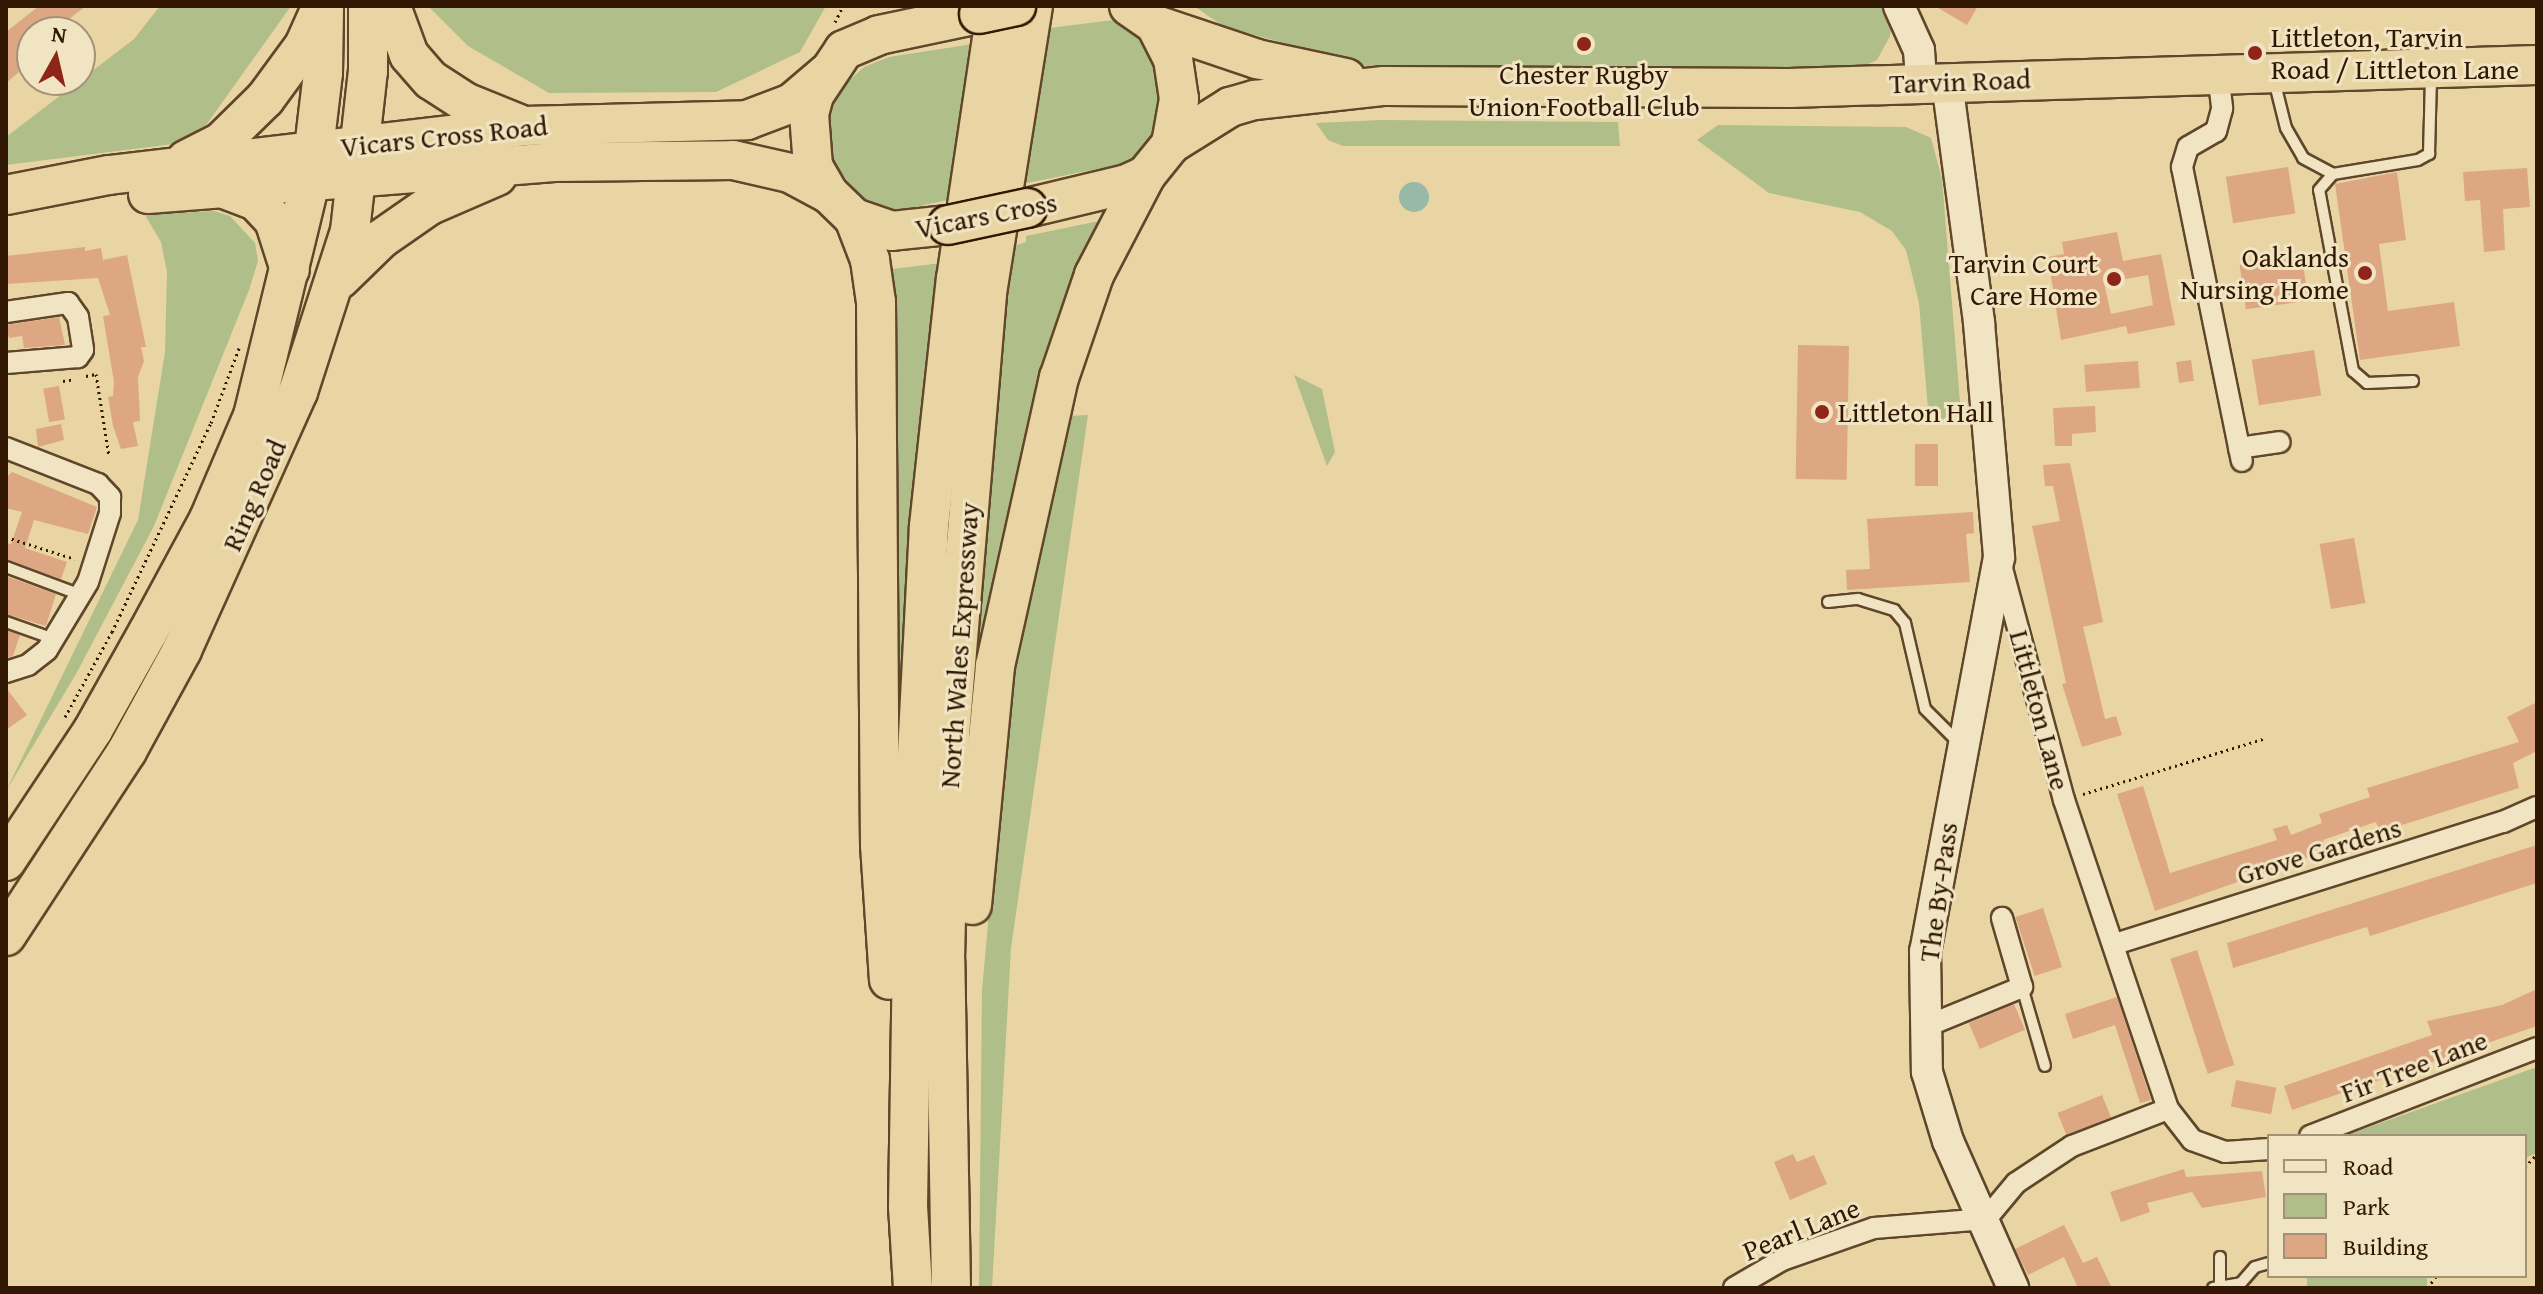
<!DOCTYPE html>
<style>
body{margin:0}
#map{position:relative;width:2543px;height:1294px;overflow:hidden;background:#e8d5a3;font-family:"Gentium Book Plus",serif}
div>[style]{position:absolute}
.green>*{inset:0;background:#b0be89;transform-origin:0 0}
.water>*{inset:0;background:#97b9a5}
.round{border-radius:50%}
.building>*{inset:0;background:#dea783;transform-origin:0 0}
.path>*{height:3px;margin-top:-1.5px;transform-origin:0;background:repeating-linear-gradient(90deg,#321702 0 2px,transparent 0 6px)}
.roads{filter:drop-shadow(2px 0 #60462a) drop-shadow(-2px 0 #60462a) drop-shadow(0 2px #60462a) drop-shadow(0 -2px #60462a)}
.lane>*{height:10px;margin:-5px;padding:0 5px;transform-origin:5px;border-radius:5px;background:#f0e4c3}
.street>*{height:20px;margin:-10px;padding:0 10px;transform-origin:10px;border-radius:10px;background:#f0e4c3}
.secondary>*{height:30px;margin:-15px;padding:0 15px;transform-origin:15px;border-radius:15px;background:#f0e4c3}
.highway>*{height:38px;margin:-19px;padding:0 19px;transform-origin:19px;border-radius:19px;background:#e8d5a3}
.bridges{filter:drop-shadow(2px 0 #321702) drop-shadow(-2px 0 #321702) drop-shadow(0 2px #321702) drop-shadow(0 -2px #321702)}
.highway-bridge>*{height:38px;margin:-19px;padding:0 19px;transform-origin:19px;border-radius:19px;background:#e8d5a3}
.dots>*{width:22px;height:22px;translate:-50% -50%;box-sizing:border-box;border:4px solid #f0e4c3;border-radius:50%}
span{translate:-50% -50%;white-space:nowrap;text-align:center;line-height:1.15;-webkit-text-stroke:6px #f0e4c3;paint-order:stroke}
.poi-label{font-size:28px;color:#321702}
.left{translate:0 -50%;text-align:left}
.right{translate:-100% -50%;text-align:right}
.street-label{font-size:28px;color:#321702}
.frame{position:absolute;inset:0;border:8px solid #321702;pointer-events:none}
.legend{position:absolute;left:2267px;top:1134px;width:260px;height:144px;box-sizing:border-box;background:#f0e4c3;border:2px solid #a49276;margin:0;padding:10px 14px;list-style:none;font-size:24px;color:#321702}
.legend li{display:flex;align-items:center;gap:16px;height:40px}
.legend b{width:40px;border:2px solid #a49276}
.north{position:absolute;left:16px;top:16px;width:80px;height:80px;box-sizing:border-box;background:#f0e4c3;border:2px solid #a49276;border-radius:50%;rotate:8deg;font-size:22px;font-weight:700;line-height:32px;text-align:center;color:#321702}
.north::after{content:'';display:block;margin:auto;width:28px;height:36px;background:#8f2418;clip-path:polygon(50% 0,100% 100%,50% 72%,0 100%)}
</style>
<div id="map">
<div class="green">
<i style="clip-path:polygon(160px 6px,291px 6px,199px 135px,189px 142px,6px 165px,6px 137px,134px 39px)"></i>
<i style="clip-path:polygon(428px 6px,826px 6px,800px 52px,716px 92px,549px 93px,468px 46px)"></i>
<i style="clip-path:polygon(1194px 6px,1890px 6px,1893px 12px,1890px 36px,1877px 60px,1853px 71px,1374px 68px,1223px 26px)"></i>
<i style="clip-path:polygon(1113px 20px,1143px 35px,1162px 68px,1159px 126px,1142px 154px,1127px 163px,1022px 184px,1042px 29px)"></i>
<i style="clip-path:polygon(973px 44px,948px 200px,896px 211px,863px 200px,830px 159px,826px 124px,836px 93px,864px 67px,889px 57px)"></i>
<i style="clip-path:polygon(1380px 120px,1618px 122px,1620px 146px,1343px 146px,1328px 140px,1316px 123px)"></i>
<i style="clip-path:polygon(1718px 125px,1906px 127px,1931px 138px,1942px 179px,1960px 402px,1942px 421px,1928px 409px,1919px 303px,1906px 250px,1892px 231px,1860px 212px,1769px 193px,1697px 140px)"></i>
<i style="clip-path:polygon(214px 211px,230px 216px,255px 243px,258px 261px,249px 290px,154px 526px,76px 674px,6px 791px,138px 520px,165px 352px,167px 272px,161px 242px,145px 215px)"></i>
<i style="clip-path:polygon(1109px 219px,971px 776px,961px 759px,971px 614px,1011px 247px,1026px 242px,1026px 236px)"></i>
<i style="clip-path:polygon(941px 263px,901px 839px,890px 676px,893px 269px)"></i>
<i style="clip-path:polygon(1294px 375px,1322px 389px,1335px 452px,1327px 466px)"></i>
<i style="clip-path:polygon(1088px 415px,1011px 948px,992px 1288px,979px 1288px,982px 990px,1010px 684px,1068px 416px)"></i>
<i style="clip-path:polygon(2537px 1067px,2537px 1153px,2525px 1158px,2525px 1136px,2344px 1136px)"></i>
<i style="left:2307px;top:1276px;width:120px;height:12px"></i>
</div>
<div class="water">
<i class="round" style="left:1399px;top:182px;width:30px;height:30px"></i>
</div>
<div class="building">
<i style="clip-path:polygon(39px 6px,86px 6px,69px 19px,79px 32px,32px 32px,32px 61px,6px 83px,6px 32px)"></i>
<i style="clip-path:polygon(1935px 6px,1978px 6px,1967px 25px)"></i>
<i style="left:2288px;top:167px;width:47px;height:63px;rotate:81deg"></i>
<i style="clip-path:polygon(2527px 168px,2530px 207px,2503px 209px,2505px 250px,2484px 252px,2480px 200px,2465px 201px,2463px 172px)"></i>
<i style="clip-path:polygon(2397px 172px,2406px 240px,2379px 244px,2388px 311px,2454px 302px,2460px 346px,2360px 360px,2335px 184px)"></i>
<i style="clip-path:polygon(evenodd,2117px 232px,2123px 261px,2161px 254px,2175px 325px,2128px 334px,2126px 326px,2061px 340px,2048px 257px,2064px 254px,2062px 242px,2117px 232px,2148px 275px,2153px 305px,2111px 314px,2104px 283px,2148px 275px)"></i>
<i style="clip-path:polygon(85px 247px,85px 251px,101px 248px,103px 260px,127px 255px,146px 347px,141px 347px,144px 361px,138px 377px,140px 421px,133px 422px,138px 446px,121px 449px,113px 426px,108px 397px,113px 396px,114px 382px,103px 316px,110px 315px,98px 278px,6px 284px,6px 256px)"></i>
<i style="left:2302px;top:256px;width:45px;height:63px;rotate:82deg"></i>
<i style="clip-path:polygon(59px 317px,65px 345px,24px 348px,22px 336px,9px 338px,6px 325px)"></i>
<i style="left:1798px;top:345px;width:51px;height:134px;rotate:1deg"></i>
<i style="left:2314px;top:350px;width:46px;height:63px;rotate:81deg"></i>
<i style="left:2191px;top:360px;width:21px;height:15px;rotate:82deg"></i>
<i style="left:2138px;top:361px;width:27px;height:54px;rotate:86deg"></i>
<i style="left:59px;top:386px;width:34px;height:16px;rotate:80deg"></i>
<i style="clip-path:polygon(2095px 406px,2096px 432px,2072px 434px,2072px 446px,2055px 446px,2053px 408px)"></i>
<i style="clip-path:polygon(61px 424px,64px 440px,38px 447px,36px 429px)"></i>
<i style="left:1915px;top:444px;width:23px;height:42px"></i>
<i style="clip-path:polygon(2070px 463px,2103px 622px,2083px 627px,2105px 719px,2116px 716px,2122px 735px,2082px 747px,2062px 684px,2066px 683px,2032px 526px,2060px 521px,2053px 486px,2045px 486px,2043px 465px)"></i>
<i style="clip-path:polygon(12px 472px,97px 507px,88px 534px,34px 520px,25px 548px,67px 562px,61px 579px,6px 559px,6px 543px,11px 544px,22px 512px,6px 508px,6px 478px)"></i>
<i style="clip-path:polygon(1973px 512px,1974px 533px,1966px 534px,1970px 582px,1847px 590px,1846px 570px,1870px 569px,1867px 519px)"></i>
<i style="left:2354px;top:538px;width:66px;height:35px;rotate:80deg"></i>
<i style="clip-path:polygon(6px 576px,56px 594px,46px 626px,6px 614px)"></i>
<i style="clip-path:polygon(6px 630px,20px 635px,13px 656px,6px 658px)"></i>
<i style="clip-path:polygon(6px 688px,27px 715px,6px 730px)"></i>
<i style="clip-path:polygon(2537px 702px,2537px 751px,2513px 763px,2519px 788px,2402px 825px,2379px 830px,2376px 822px,2349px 831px,2323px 840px,2326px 851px,2155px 911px,2117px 794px,2143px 786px,2170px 873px,2277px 840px,2273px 829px,2287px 825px,2291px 835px,2322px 823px,2319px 814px,2370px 797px,2367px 788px,2519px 742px,2507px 717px)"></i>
<i style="clip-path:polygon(2537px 845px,2537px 883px,2370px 936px,2367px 927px,2233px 968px,2227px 943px)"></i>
<i style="left:2043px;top:908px;width:62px;height:29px;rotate:72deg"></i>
<i style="left:2197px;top:950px;width:121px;height:28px;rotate:72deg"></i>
<i style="clip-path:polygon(2537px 989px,2537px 1026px,2292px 1110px,2284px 1086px,2432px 1035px,2427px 1021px,2502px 1005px)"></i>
<i style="clip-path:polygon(2117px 997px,2151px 1100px,2140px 1103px,2115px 1025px,2073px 1039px,2065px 1014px)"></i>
<i style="left:2014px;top:1004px;width:28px;height:49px;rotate:67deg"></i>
<i style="left:2236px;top:1080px;width:41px;height:27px;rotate:11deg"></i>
<i style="left:2102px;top:1095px;width:24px;height:48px;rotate:68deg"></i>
<i style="clip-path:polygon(1793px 1154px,1797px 1162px,1814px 1155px,1827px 1184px,1790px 1200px,1774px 1162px)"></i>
<i style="clip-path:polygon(2184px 1169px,2186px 1177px,2262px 1171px,2266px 1197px,2202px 1208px,2192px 1192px,2147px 1203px,2150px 1212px,2121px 1222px,2110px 1192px)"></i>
<i style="clip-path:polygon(2064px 1225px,2083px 1263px,2097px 1257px,2112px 1288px,2078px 1288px,2064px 1257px,2028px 1275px,2015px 1249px)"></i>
</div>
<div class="path">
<i style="left:835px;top:22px;width:18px;rotate:-63deg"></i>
<i style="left:86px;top:376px;width:10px;rotate:-11deg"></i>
<i style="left:96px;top:374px;width:83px;rotate:81deg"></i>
<i style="left:63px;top:381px;width:12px;rotate:-9deg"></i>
<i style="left:6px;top:537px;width:72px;rotate:17.7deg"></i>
<i style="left:65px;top:717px;width:97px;rotate:-61.1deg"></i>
<i style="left:112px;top:632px;width:231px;rotate:-64.7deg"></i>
<i style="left:211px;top:423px;width:80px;rotate:-69.5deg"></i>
<i style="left:2083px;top:794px;width:191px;rotate:-17deg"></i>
<i style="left:2525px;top:1167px;width:18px;rotate:-47deg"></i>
<i style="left:2428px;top:1288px;width:14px;rotate:-56deg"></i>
</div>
<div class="roads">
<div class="lane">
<i style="left:2274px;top:80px;width:49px;rotate:76deg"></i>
<i style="left:2286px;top:128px;width:34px;rotate:60deg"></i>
<i style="left:2303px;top:158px;width:34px;rotate:28deg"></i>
<i style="left:2413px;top:381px;width:46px;rotate:177.5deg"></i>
<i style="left:2367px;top:383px;width:18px;rotate:-139deg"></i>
<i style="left:2353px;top:371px;width:184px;rotate:-100.6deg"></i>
<i style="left:2319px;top:190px;width:21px;rotate:-49deg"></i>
<i style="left:2333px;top:174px;width:86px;rotate:-9.4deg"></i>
<i style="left:2418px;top:160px;width:13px;rotate:-29deg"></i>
<i style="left:2429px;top:154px;width:79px;rotate:-88.5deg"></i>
<i style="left:6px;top:567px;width:80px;rotate:20.5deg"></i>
<i style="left:1828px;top:602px;width:30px;rotate:-6deg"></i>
<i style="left:1858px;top:599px;width:38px;rotate:17deg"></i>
<i style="left:1894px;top:610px;width:17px;rotate:50deg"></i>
<i style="left:1905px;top:623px;width:88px;rotate:76.9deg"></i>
<i style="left:1925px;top:709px;width:49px;rotate:45deg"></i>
<i style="left:6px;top:622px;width:51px;rotate:19.5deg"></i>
<i style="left:2022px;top:987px;width:82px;rotate:73.8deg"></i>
<i style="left:2220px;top:1257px;width:26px;rotate:90deg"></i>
<i style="left:2213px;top:1288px;width:28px;rotate:-10deg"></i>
<i style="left:2241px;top:1283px;width:21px;rotate:-49deg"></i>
<i style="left:2255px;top:1267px;width:15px;rotate:-16deg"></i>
</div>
<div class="street">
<i style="left:2218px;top:74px;width:35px;rotate:83deg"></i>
<i style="left:2222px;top:109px;width:23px;rotate:105deg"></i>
<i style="left:2216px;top:131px;width:32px;rotate:150deg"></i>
<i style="left:2188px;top:147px;width:21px;rotate:107deg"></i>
<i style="left:2182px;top:167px;width:300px;rotate:78.5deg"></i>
<i style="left:6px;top:312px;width:63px;rotate:-8.3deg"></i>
<i style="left:68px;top:303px;width:17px;rotate:54deg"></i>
<i style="left:78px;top:317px;width:33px;rotate:81deg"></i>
<i style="left:83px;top:350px;width:9px;rotate:126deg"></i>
<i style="left:78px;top:357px;width:72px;rotate:175.2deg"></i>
<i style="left:6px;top:448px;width:99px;rotate:21.4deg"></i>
<i style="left:98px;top:484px;width:18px;rotate:47deg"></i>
<i style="left:110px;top:497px;width:16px;rotate:90deg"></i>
<i style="left:110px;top:513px;width:72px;rotate:107.7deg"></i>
<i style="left:88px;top:582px;width:79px;rotate:121.1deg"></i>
<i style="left:47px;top:650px;width:24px;rotate:142deg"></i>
<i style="left:28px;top:665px;width:23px;rotate:162deg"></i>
<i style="left:2239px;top:448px;width:41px;rotate:-8.3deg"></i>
<i style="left:2115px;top:944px;width:407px;rotate:-17.5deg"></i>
<i style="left:2503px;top:822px;width:37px;rotate:-24deg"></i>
<i style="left:1927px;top:1026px;width:103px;rotate:-22.3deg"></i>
<i style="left:2022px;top:987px;width:72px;rotate:-106.2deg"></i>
<i style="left:2168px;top:1109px;width:39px;rotate:52deg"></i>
<i style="left:2192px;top:1140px;width:35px;rotate:20deg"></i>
<i style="left:2225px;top:1152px;width:44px;rotate:-3.9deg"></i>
<i style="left:2310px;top:1136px;width:243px;rotate:-21.2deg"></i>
<i style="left:1734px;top:1288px;width:56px;rotate:-30.3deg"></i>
<i style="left:1782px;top:1260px;width:97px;rotate:-19.2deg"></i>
<i style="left:1874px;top:1228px;width:112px;rotate:-4.6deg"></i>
<i style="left:1986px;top:1219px;width:47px;rotate:-50.2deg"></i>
<i style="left:2016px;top:1183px;width:67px;rotate:-33.5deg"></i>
<i style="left:2072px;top:1146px;width:103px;rotate:-21.1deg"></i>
<i style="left:2168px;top:1109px;width:326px;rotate:-108.6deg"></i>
<i style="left:2064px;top:800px;width:243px;rotate:-105deg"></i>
</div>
<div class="secondary">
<i style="left:1899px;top:6px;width:48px;rotate:65.6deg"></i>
<i style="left:1919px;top:50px;width:32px;rotate:86deg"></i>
<i style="left:1947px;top:82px;width:243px;rotate:82.4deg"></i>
<i style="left:1979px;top:323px;width:235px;rotate:85.1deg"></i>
<i style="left:1999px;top:557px;width:401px;rotate:100.6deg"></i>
<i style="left:1925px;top:951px;width:121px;rotate:89.1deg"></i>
<i style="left:1927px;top:1072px;width:72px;rotate:73.1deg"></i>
<i style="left:1948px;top:1141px;width:161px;rotate:66.1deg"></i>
</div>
<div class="highway">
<i style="left:391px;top:6px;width:52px;rotate:69.8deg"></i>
<i style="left:409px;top:55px;width:33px;rotate:49deg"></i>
<i style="left:431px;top:80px;width:40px;rotate:32.9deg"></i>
<i style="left:465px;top:102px;width:58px;rotate:22.2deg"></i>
<i style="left:1156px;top:25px;width:107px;rotate:18.6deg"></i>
<i style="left:1257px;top:59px;width:91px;rotate:12.1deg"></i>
<i style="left:1171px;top:144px;width:70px;rotate:-32.1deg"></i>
<i style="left:1230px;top:107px;width:26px;rotate:-16deg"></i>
<i style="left:1255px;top:100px;width:130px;rotate:-6.2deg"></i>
<i style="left:1384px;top:86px;width:405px;rotate:0.3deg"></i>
<i style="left:1789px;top:88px;width:748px;rotate:-1.76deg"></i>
<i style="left:186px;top:160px;width:38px;rotate:-27deg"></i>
<i style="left:220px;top:143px;width:63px;rotate:-44.4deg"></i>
<i style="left:265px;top:99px;width:66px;rotate:-53.7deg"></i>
<i style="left:304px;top:46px;width:39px;rotate:-66deg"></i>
<i style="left:227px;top:190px;width:31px;rotate:21deg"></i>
<i style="left:256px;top:201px;width:26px;rotate:47deg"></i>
<i style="left:274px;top:220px;width:52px;rotate:72.3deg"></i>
<i style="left:148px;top:194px;width:407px;rotate:-4.5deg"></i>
<i style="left:554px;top:162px;width:179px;rotate:-0.6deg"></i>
<i style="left:733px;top:160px;width:58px;rotate:12.8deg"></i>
<i style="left:790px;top:173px;width:44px;rotate:28.3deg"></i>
<i style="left:6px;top:195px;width:105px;rotate:-11deg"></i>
<i style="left:109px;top:175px;width:418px;rotate:-6.7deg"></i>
<i style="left:524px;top:126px;width:223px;rotate:-1.5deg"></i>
<i style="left:747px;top:120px;width:48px;rotate:-20.7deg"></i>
<i style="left:792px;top:103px;width:46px;rotate:-40.6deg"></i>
<i style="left:1027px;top:208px;width:103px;rotate:-13.5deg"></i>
<i style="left:1127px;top:184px;width:21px;rotate:-25deg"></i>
<i style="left:1146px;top:175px;width:40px;rotate:-51deg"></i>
<i style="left:1171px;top:144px;width:46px;rotate:-79.9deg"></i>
<i style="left:1179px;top:99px;width:40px;rotate:-98.5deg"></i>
<i style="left:1173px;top:59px;width:38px;rotate:-117deg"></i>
<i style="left:1156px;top:25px;width:33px;rotate:-145deg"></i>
<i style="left:854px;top:218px;width:45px;rotate:69.1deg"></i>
<i style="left:870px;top:260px;width:42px;rotate:81.9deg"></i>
<i style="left:876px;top:302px;width:543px;rotate:89.58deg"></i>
<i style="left:880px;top:845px;width:135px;rotate:86.2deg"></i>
<i style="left:948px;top:225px;width:56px;rotate:173.9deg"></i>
<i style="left:892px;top:231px;width:40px;rotate:-161.1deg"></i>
<i style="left:854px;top:218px;width:35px;rotate:-136deg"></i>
<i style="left:829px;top:194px;width:32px;rotate:-120deg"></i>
<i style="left:813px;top:166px;width:52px;rotate:-94.4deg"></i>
<i style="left:809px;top:114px;width:20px;rotate:-75deg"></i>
<i style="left:814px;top:95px;width:54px;rotate:-56.3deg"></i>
<i style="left:844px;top:50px;width:38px;rotate:-23deg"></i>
<i style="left:879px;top:35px;width:102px;rotate:-11.9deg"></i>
<i style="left:340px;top:279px;width:57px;rotate:-44.3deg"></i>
<i style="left:381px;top:239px;width:60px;rotate:-34.8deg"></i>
<i style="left:430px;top:205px;width:73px;rotate:-23.4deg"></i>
<i style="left:6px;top:861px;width:157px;rotate:-56.4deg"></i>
<i style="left:93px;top:730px;width:112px;rotate:-60.7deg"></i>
<i style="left:148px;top:632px;width:128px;rotate:-61.6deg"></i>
<i style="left:209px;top:519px;width:112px;rotate:-66.9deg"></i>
<i style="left:253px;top:416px;width:241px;rotate:-76.3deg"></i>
<i style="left:310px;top:182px;width:110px;rotate:-83.2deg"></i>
<i style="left:323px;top:73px;width:67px;rotate:-89.1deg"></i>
<i style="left:972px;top:905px;width:240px;rotate:-84.5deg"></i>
<i style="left:995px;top:666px;width:295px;rotate:-77.5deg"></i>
<i style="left:1059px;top:378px;width:109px;rotate:-71.2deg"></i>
<i style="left:1094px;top:275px;width:113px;rotate:-62.5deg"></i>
<i style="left:6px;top:936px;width:221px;rotate:-56.8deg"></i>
<i style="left:127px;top:751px;width:115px;rotate:-61.4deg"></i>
<i style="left:182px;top:650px;width:283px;rotate:-65.8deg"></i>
<i style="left:298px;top:392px;width:169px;rotate:-72.1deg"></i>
<i style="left:350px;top:231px;width:161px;rotate:-83.6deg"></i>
<i style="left:368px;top:71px;width:65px;rotate:-90deg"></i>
<i style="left:913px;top:1288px;width:81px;rotate:-93.5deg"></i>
<i style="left:908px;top:1207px;width:395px;rotate:-89.1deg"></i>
<i style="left:914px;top:812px;width:286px;rotate:-87deg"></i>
<i style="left:929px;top:526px;width:248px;rotate:-83.8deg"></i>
<i style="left:956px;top:279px;width:276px;rotate:-81.5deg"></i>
<i style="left:951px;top:1288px;width:328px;rotate:-91deg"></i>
<i style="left:945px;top:960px;width:225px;rotate:-88.7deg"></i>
<i style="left:950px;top:735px;width:444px;rotate:-85.2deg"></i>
<i style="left:987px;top:293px;width:291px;rotate:-80.9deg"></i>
</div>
</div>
<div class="bridges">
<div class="highway-bridge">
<i style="left:979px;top:14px;width:38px;rotate:-12deg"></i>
<i style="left:948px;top:225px;width:81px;rotate:-12.1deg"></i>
</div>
</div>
<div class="dots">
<i style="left:1584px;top:44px;background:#8f2418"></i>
<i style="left:2255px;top:53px;background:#8f2418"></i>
<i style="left:2365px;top:273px;background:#8f2418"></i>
<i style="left:2114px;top:279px;background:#8f2418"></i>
<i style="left:1822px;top:412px;background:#8f2418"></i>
</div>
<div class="poi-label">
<span class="left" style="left:2271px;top:53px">Littleton, Tarvin<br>Road / Littleton Lane</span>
<span style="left:1584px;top:90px">Chester Rugby<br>Union Football Club</span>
<span class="right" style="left:2349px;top:273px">Oaklands<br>Nursing Home</span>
<span class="right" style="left:2098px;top:279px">Tarvin Court<br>Care Home</span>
<span class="left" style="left:1838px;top:412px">Littleton Hall</span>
</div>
<div class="street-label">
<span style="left:1960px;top:81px;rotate:-2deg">Tarvin Road</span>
<span style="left:444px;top:136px;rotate:-6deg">Vicars Cross Road</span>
<span style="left:986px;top:215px;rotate:-11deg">Vicars Cross</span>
<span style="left:254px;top:495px;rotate:-66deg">Ring Road</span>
<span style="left:959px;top:645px;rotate:-86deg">North Wales Expressway</span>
<span style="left:2040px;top:710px;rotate:75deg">Littleton Lane</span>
<span style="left:2319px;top:851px;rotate:-17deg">Grove Gardens</span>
<span style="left:1938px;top:892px;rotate:-82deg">The By-Pass</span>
<span style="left:2414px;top:1066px;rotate:-21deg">Fir Tree Lane</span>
<span style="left:1801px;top:1229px;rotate:-22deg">Pearl Lane</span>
</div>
<div class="frame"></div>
<ul class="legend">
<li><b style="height:10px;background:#f0e4c3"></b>Road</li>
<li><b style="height:22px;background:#b0be89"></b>Park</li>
<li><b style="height:22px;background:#dea783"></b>Building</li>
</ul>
<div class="north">N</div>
</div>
